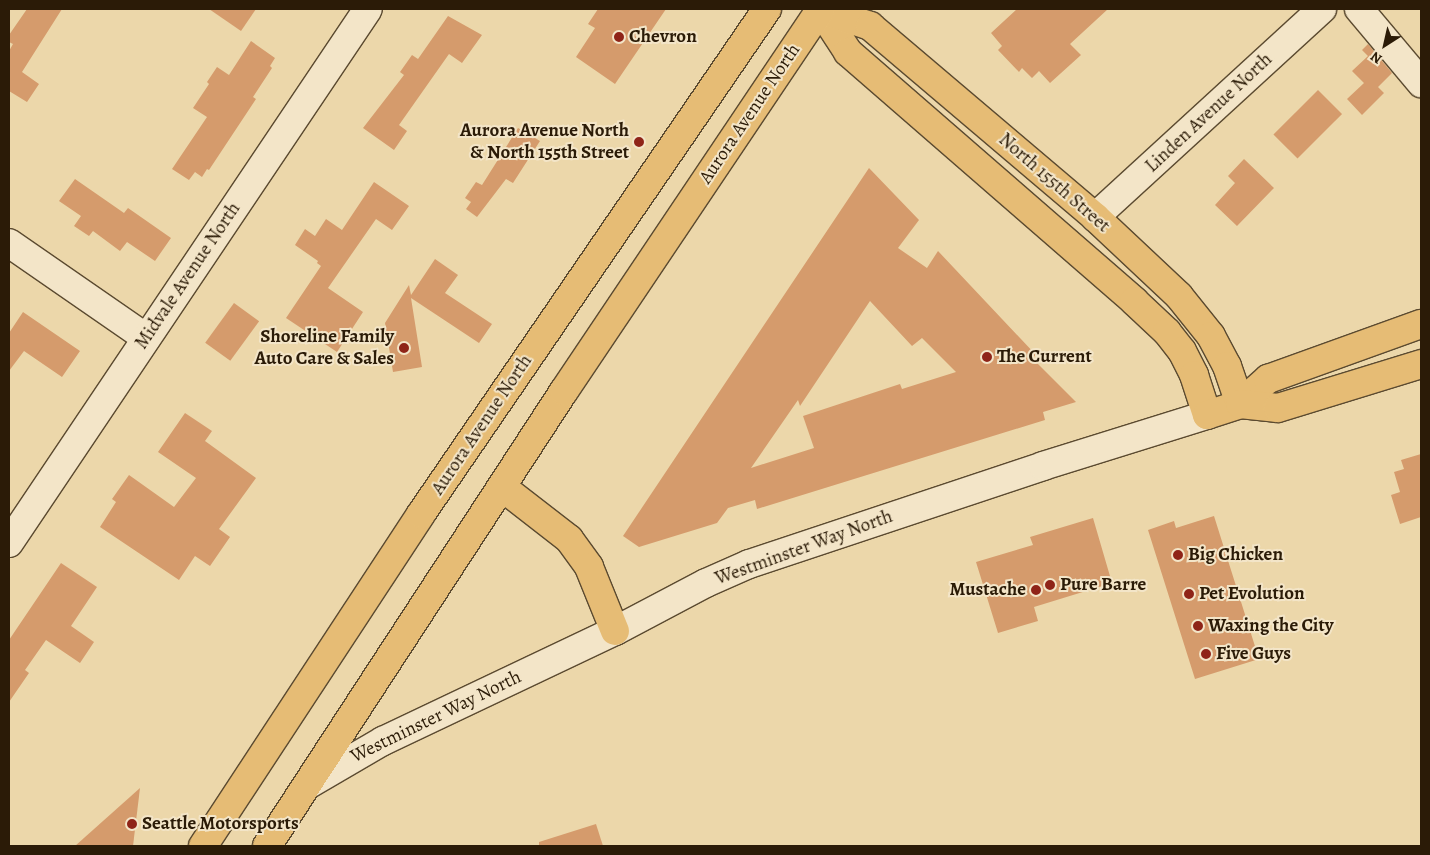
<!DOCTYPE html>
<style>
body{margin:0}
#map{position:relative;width:1430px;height:855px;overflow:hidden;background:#ecd7aa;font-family:Alegreya,serif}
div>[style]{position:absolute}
.building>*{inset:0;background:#d59b6c;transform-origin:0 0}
.roads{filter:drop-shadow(1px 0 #5b4a30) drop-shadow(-1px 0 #5b4a30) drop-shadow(0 1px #5b4a30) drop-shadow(0 -1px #5b4a30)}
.minor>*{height:28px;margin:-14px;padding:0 14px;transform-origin:14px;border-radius:14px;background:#f3e5c8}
.major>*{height:28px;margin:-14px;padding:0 14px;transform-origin:14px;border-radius:14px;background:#e6bc75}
.highway>*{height:28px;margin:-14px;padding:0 14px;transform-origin:14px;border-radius:14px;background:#e6bc75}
.dots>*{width:14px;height:14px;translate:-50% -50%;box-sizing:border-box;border:2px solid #f3e5c8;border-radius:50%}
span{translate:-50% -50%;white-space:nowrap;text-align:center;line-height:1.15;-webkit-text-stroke:4px #f3e5c8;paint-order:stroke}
.poi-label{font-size:19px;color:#2b1b07;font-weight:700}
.left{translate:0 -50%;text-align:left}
.right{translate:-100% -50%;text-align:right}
.street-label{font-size:19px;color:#2b1b07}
.frame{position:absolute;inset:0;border:10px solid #2b1b07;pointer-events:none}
.north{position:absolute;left:1360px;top:20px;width:50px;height:50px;-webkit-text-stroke:4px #f3e5c8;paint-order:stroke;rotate:215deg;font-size:14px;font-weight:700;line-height:20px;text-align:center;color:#2b1b07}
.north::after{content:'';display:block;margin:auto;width:18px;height:22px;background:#2b1b07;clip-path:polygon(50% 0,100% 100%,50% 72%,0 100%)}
</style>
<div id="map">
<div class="building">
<i style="clip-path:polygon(27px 9px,62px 9px,22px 72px,39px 84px,27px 102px,9px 91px,9px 51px,13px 44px,9px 42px,9px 35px)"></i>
<i style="clip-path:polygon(209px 9px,256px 9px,241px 31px)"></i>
<i style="clip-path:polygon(598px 9px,666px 9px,615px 84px,576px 57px,595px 28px,588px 24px)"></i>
<i style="clip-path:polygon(1017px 9px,1108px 9px,1070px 44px,1081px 55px,1050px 83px,1039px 71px,1032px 78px,1022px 68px,1019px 72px,998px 50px,1002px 46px,991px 33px)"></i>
<i style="clip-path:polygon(448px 16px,482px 35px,462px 63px,449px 54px,399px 125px,407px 131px,394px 150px,363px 128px,404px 75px,400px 72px,412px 55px,418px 59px)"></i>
<i style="clip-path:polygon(251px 41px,275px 58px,270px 66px,272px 68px,253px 97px,256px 99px,209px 170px,207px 169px,202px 177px,195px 172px,189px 180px,172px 169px,207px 117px,193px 108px,209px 84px,207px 82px,217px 67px,229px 75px)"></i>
<i style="clip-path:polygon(1368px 44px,1392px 73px,1378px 87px,1384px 93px,1362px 115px,1347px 99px,1364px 83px,1352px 71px,1368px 56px,1362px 50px)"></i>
<i style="left:1318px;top:90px;width:34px;height:63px;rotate:45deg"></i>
<i style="clip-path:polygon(518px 128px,540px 141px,513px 183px,506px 179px,477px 217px,466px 209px,471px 202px,465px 198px,476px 182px,482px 185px)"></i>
<i style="clip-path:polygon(1244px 159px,1274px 188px,1237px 226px,1215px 205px,1235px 183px,1228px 176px)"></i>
<i style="clip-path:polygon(evenodd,869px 168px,919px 220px,898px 248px,927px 268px,938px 251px,1036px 355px,1032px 358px,1076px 402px,1043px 412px,1045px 420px,757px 509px,755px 500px,728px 508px,717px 523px,639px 547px,623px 536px,869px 168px,870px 301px,912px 346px,922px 338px,956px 372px,902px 389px,900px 384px,803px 416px,814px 448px,751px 468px,798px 400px,800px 406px,870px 301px)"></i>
<i style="clip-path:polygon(75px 179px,124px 213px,128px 208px,171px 238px,155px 261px,127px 242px,120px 251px,93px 231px,89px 236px,74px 226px,81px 216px,59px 201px)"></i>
<i style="clip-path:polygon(374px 182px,409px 206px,392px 230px,376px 219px,328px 288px,363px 312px,337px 352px,286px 318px,321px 266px,317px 263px,318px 261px,295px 245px,305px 229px,315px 236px,326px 219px,342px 230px)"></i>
<i style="clip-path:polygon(435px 259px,458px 275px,445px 293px,492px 324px,479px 343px,411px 298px,422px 367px,393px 372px,385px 323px,409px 285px,411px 295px)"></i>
<i style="left:234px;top:303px;width:31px;height:49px;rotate:36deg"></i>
<i style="clip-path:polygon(23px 312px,80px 351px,62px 377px,24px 351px,9px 371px,9px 333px)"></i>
<i style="clip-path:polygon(185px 413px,212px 431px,205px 441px,256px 478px,219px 529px,230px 537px,210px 566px,195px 556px,179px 580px,100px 527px,116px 502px,112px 499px,129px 475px,174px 507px,196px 478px,158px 452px)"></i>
<i style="clip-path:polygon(1421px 454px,1421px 517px,1400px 524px,1391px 495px,1400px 492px,1394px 472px,1404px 469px,1401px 460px)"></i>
<i style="clip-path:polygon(1214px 516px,1259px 659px,1195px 679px,1148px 530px,1174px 521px,1176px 528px)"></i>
<i style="clip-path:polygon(1093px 518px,1112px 583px,1034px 607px,1038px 621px,998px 633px,976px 562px,1033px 545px,1030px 537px)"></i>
<i style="clip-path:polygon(61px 563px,97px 587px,71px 626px,94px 642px,80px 663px,46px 640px,25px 670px,29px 673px,9px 702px,9px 640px)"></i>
<i style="clip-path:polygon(140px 788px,133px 846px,75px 846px)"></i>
<i style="clip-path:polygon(596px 824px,603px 846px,539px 846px,539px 842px)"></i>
</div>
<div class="roads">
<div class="minor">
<i style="left:1359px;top:9px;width:97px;rotate:50deg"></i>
<i style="left:1095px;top:217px;width:308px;rotate:-42.5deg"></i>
<i style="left:9px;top:243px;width:167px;rotate:34.7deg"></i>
<i style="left:9px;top:543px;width:643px;rotate:-56.09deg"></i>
<i style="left:309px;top:784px;width:86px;rotate:-30.2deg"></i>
<i style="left:383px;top:741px;width:257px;rotate:-25.4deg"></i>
<i style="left:615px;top:631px;width:103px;rotate:-27.8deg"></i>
<i style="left:706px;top:583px;width:47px;rotate:-23.8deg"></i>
<i style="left:749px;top:564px;width:310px;rotate:-18.4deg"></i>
<i style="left:1043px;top:466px;width:172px;rotate:-17.3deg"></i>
</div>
<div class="major">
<i style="left:820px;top:9px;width:51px;rotate:56.9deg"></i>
<i style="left:848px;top:52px;width:379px;rotate:41deg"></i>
<i style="left:1134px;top:301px;width:45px;rotate:43.2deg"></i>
<i style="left:1167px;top:332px;width:24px;rotate:52deg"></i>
<i style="left:1182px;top:351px;width:27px;rotate:63deg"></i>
<i style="left:1194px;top:375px;width:42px;rotate:72deg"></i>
<i style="left:1207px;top:415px;width:35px;rotate:-18deg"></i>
<i style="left:1240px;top:404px;width:38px;rotate:-42deg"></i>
<i style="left:1268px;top:379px;width:163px;rotate:-19.8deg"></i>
<i style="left:820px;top:9px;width:53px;rotate:18.8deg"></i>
<i style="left:870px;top:26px;width:295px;rotate:40.3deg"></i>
<i style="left:1095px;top:217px;width:115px;rotate:43.2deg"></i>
<i style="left:1179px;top:296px;width:51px;rotate:51.3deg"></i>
<i style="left:1211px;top:336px;width:34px;rotate:62deg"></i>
<i style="left:1227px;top:366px;width:40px;rotate:71.1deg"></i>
<i style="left:1240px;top:404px;width:38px;rotate:6deg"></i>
<i style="left:1278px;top:408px;width:150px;rotate:-17.1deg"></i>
</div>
<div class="highway">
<i style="left:502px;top:487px;width:85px;rotate:37.8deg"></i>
<i style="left:569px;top:539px;width:34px;rotate:54deg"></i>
<i style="left:589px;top:567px;width:69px;rotate:67.9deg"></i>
<i style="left:203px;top:846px;width:397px;rotate:-56.7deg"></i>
<i style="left:421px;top:514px;width:612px;rotate:-55.58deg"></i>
<i style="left:267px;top:846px;width:543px;rotate:-56.87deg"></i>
<i style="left:564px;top:391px;width:460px;rotate:-56.1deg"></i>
</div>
</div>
<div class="dots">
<i style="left:619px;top:37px;background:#8f2418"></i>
<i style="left:639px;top:142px;background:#8f2418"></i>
<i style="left:404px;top:348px;background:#8f2418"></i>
<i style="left:987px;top:357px;background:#8f2418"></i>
<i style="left:1178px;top:555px;background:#8f2418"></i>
<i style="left:1050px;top:585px;background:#8f2418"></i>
<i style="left:1036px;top:590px;background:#8f2418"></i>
<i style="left:1189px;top:594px;background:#8f2418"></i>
<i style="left:1198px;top:626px;background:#8f2418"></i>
<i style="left:1206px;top:654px;background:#8f2418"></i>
<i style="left:132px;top:824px;background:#8f2418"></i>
</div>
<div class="poi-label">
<span class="left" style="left:629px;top:37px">Chevron</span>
<span class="right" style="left:629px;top:142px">Aurora Avenue North<br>&amp; North 155th Street</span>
<span class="right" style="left:394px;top:348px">Shoreline Family<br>Auto Care &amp; Sales</span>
<span class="left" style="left:997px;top:357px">The Current</span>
<span class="left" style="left:1188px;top:555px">Big Chicken</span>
<span class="left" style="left:1060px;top:585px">Pure Barre</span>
<span class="right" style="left:1026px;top:590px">Mustache</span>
<span class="left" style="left:1199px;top:594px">Pet Evolution</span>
<span class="left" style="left:1208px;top:626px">Waxing the City</span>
<span class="left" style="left:1216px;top:654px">Five Guys</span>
<span class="left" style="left:142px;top:824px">Seattle Motorsports</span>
</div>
<div class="street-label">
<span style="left:1209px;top:113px;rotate:-43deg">Linden Avenue North</span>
<span style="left:750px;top:114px;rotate:-56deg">Aurora Avenue North</span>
<span style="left:1054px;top:183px;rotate:41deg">North 155th Street</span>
<span style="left:188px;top:276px;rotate:-56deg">Midvale Avenue North</span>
<span style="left:482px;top:425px;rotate:-56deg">Aurora Avenue North</span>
<span style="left:804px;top:548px;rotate:-20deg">Westminster Way North</span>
<span style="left:436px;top:717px;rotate:-26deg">Westminster Way North</span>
</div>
<div class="frame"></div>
<div class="north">N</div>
</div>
